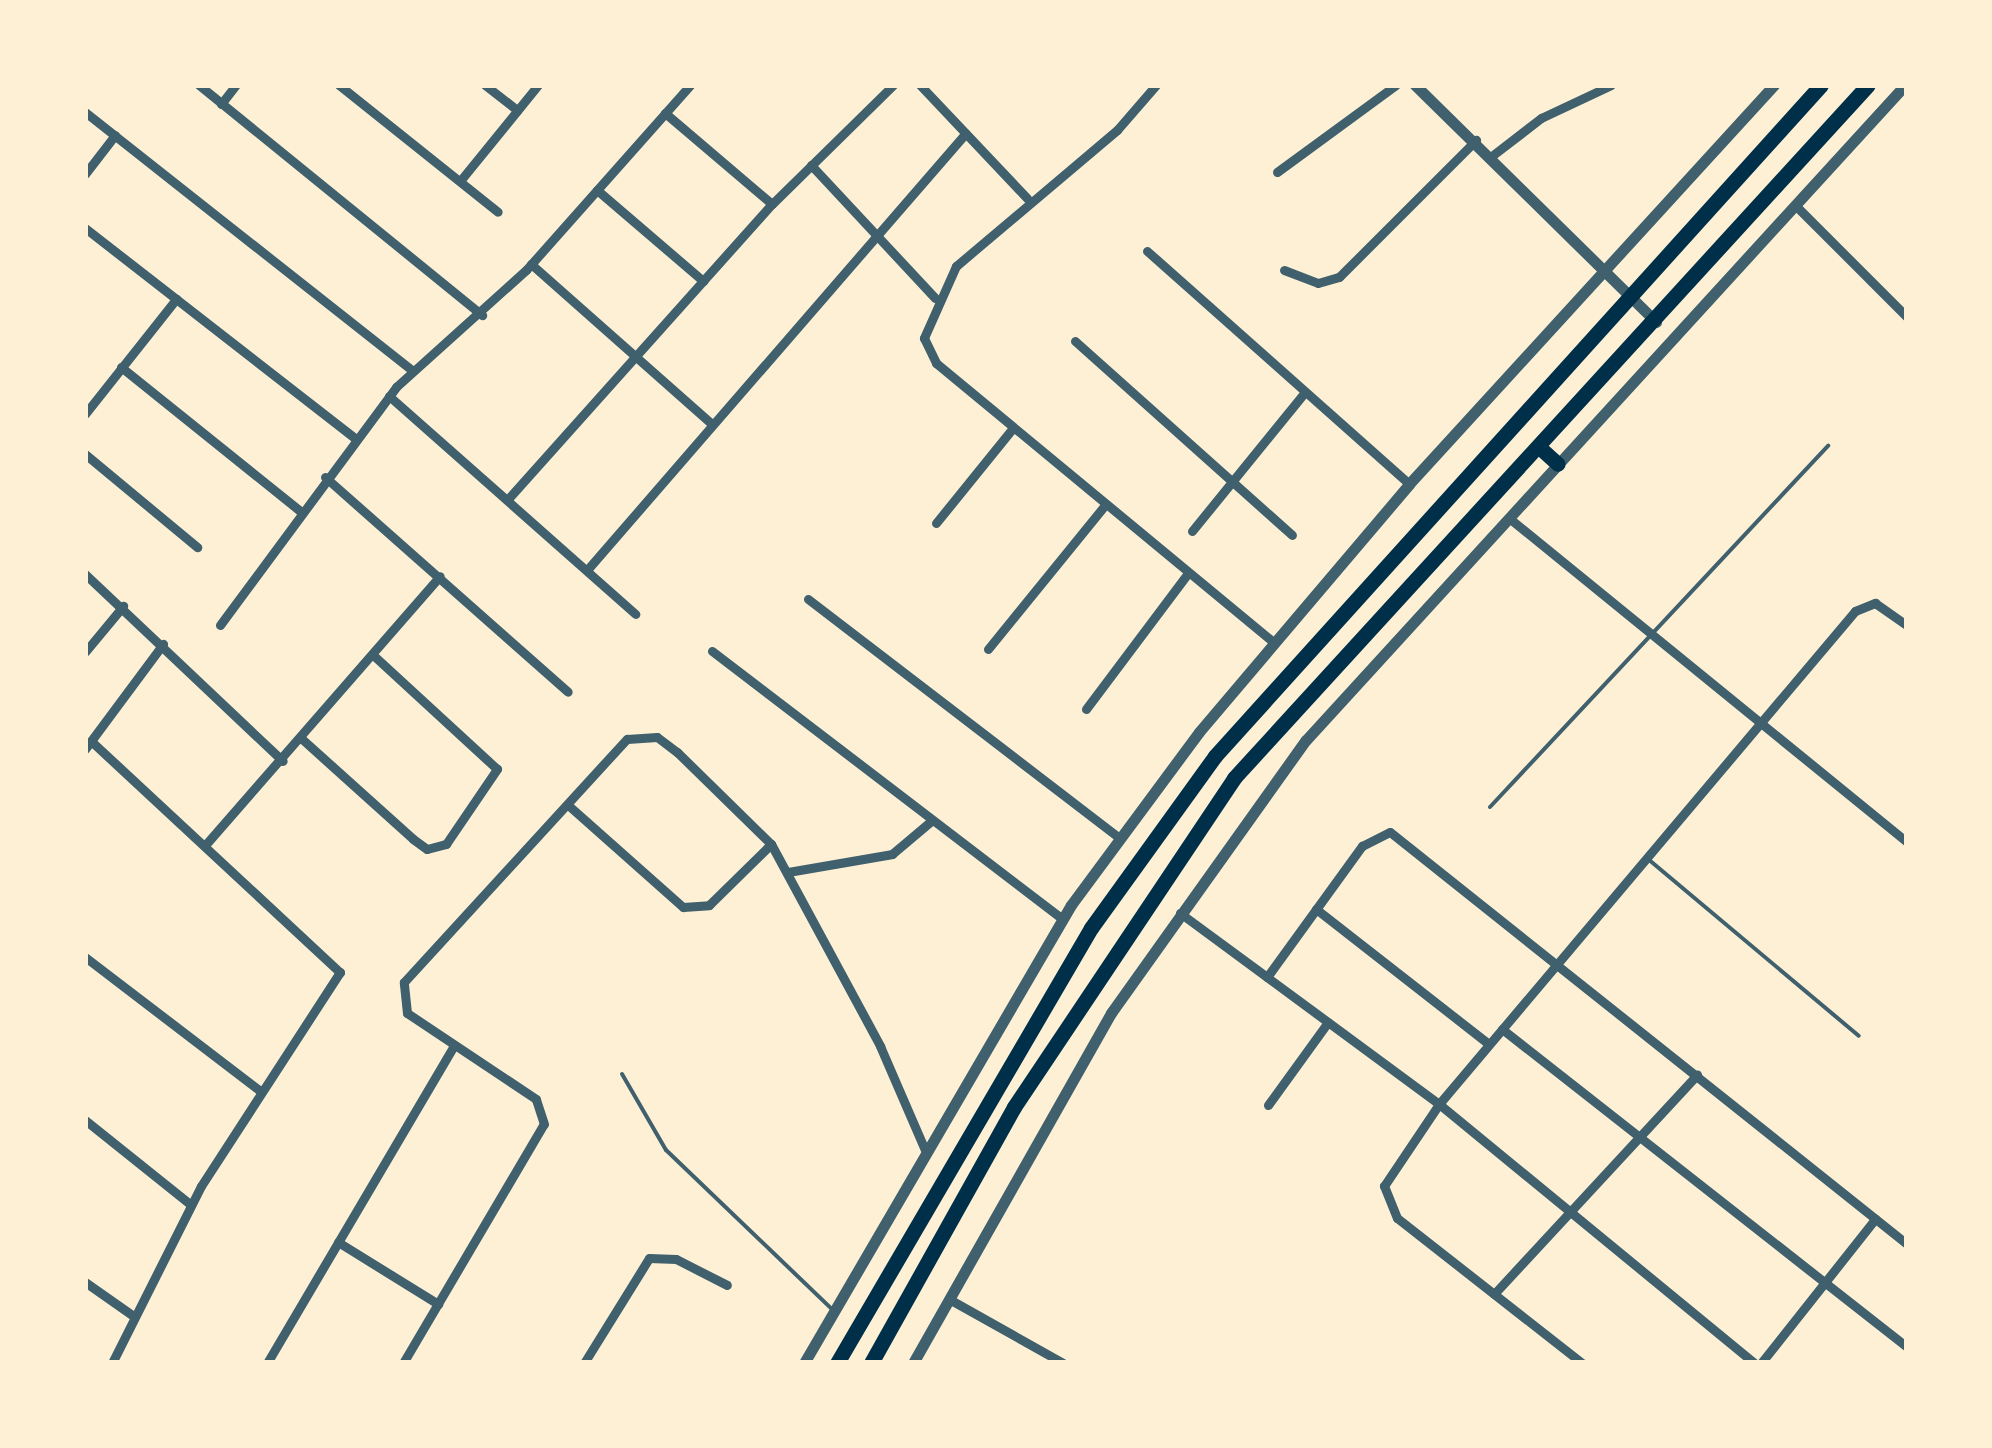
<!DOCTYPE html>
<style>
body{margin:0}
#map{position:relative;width:1992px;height:1448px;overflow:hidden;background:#fdf0d5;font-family:Quicksand,sans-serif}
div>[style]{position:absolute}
.service>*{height:4px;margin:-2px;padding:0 2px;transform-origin:2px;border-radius:2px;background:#3f606c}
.minor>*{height:9px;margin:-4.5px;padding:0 4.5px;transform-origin:4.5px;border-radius:4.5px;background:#3f606c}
.tertiary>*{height:11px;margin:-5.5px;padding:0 5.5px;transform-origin:5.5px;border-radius:5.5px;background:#3f606c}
.trunk>*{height:15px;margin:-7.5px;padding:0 7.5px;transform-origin:7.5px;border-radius:7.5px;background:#003049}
span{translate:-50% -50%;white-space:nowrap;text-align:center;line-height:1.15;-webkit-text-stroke:8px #fdf0d5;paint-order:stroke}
.frame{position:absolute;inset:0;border:88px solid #fdf0d5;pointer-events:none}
</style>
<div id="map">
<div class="service">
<i style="left:1490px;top:807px;width:495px;rotate:-46.9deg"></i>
<i style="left:1648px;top:859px;width:275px;rotate:40deg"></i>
<i style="left:622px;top:1074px;width:88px;rotate:59.9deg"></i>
<i style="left:666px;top:1150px;width:231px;rotate:43.8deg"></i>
</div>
<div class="minor">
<i style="left:199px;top:85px;width:365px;rotate:39.1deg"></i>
<i style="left:339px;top:85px;width:203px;rotate:38.6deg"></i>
<i style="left:485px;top:85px;width:41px;rotate:38deg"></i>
<i style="left:920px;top:85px;width:156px;rotate:46.6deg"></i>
<i style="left:1156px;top:85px;width:60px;rotate:130.9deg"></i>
<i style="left:1117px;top:130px;width:211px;rotate:139.8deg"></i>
<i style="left:956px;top:266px;width:79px;rotate:114deg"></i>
<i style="left:924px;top:338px;width:28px;rotate:64deg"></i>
<i style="left:936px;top:363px;width:439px;rotate:39.6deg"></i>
<i style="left:221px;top:104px;width:24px;rotate:-52deg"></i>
<i style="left:85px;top:112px;width:418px;rotate:38.3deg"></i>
<i style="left:665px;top:113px;width:140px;rotate:40.4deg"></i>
<i style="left:1493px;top:155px;width:61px;rotate:-37.6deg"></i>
<i style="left:1541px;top:118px;width:77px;rotate:-25.2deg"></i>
<i style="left:811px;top:165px;width:182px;rotate:47deg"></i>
<i style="left:1277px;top:172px;width:147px;rotate:-36.2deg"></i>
<i style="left:85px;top:174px;width:49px;rotate:-52.4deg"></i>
<i style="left:460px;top:181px;width:124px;rotate:-50.9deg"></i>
<i style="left:597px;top:190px;width:140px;rotate:40.6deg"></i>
<i style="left:1795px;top:205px;width:158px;rotate:45deg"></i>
<i style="left:85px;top:228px;width:342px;rotate:37.9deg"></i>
<i style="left:1147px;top:251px;width:351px;rotate:41.6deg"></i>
<i style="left:531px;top:264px;width:242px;rotate:41.5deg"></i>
<i style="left:1284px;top:270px;width:36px;rotate:21deg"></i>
<i style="left:1318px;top:283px;width:22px;rotate:-16deg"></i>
<i style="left:1339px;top:277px;width:194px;rotate:-45deg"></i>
<i style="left:1075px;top:341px;width:291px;rotate:41.8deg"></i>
<i style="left:121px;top:367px;width:230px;rotate:38.8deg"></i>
<i style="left:389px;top:396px;width:329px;rotate:41.5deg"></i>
<i style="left:85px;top:414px;width:147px;rotate:-51.6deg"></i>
<i style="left:85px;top:454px;width:146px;rotate:39.7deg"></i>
<i style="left:325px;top:477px;width:324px;rotate:41.5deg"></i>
<i style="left:508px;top:499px;width:396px;rotate:-48.2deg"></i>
<i style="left:772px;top:204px;width:170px;rotate:-44.5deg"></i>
<i style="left:1509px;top:518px;width:513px;rotate:39.15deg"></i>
<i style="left:936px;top:523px;width:122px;rotate:-51deg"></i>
<i style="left:1192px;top:531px;width:179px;rotate:-50.9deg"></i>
<i style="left:587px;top:570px;width:578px;rotate:-49.07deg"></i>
<i style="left:85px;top:574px;width:272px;rotate:43.4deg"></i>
<i style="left:808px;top:599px;width:393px;rotate:37.5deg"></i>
<i style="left:220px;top:625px;width:296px;rotate:-53.5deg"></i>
<i style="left:396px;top:387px;width:175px;rotate:-42deg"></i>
<i style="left:526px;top:270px;width:247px;rotate:-48.4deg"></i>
<i style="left:988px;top:649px;width:186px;rotate:-50.9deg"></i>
<i style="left:712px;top:651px;width:441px;rotate:37.4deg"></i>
<i style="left:85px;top:652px;width:60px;rotate:-50.4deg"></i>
<i style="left:1086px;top:709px;width:170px;rotate:-53.1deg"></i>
<i style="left:302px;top:739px;width:149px;rotate:42deg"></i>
<i style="left:413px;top:839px;width:17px;rotate:36deg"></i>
<i style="left:427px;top:849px;width:20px;rotate:-15deg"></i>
<i style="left:446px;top:844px;width:91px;rotate:-55.8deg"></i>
<i style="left:497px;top:769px;width:168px;rotate:-137.4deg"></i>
<i style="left:91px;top:741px;width:340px;rotate:42.9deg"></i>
<i style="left:340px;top:972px;width:255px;rotate:123deg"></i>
<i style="left:201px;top:1186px;width:198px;rotate:116.7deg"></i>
<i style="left:85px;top:749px;width:131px;rotate:-53.4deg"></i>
<i style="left:568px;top:805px;width:154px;rotate:41.6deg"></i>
<i style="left:683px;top:907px;width:26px;rotate:-4deg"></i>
<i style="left:709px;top:905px;width:87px;rotate:-44.5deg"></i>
<i style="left:207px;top:843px;width:354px;rotate:-48.9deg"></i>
<i style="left:788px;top:872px;width:106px;rotate:-9.8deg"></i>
<i style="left:892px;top:854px;width:50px;rotate:-40.1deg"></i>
<i style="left:1316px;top:909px;width:219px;rotate:38deg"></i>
<i style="left:1180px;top:913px;width:322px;rotate:36.4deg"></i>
<i style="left:1439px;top:1104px;width:408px;rotate:39.4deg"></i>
<i style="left:85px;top:957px;width:220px;rotate:37.4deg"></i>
<i style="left:1267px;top:977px;width:162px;rotate:-54.1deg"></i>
<i style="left:1362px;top:846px;width:31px;rotate:-27deg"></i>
<i style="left:1390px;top:832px;width:661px;rotate:38.55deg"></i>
<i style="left:1502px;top:1029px;width:515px;rotate:38.14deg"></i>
<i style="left:1268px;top:1105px;width:102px;rotate:-54.1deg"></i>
<i style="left:85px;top:1120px;width:134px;rotate:38.7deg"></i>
<i style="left:338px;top:1242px;width:118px;rotate:31.8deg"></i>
<i style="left:85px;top:1282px;width:57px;rotate:35.1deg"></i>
<i style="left:1494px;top:1294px;width:299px;rotate:-47.2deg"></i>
<i style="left:949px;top:1299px;width:131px;rotate:29.3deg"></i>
<i style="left:267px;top:1363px;width:369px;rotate:-59.5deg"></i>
<i style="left:403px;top:1363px;width:277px;rotate:-59.5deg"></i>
<i style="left:544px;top:1124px;width:26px;rotate:-108deg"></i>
<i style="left:536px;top:1099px;width:155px;rotate:-146.3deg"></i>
<i style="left:407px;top:1013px;width:31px;rotate:-96deg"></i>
<i style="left:404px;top:982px;width:330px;rotate:-47.5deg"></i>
<i style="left:627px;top:739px;width:30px;rotate:-4deg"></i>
<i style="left:657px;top:737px;width:25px;rotate:37deg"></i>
<i style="left:677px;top:752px;width:132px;rotate:44.4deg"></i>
<i style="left:771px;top:844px;width:230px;rotate:61.6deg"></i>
<i style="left:880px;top:1046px;width:113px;rotate:66.6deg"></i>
<i style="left:584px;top:1363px;width:123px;rotate:-58.2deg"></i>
<i style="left:649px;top:1258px;width:27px;rotate:2deg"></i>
<i style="left:676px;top:1259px;width:57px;rotate:27deg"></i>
<i style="left:1582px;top:1363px;width:235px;rotate:-141.9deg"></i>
<i style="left:1397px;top:1218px;width:35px;rotate:-112deg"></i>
<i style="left:1384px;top:1186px;width:99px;rotate:-56.1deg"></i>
<i style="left:1439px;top:1104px;width:645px;rotate:-49.84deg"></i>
<i style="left:1855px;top:611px;width:22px;rotate:-22deg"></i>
<i style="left:1875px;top:603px;width:39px;rotate:35deg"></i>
<i style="left:1761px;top:1363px;width:184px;rotate:-51.6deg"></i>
</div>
<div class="tertiary">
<i style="left:1415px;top:85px;width:338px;rotate:44.5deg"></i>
<i style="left:804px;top:1363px;width:530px;rotate:-59.76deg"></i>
<i style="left:1071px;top:905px;width:215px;rotate:-53.5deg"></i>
<i style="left:1199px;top:732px;width:325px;rotate:-49.7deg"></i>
<i style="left:1409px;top:484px;width:541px;rotate:-47.55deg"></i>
<i style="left:913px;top:1363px;width:402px;rotate:-60.5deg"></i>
<i style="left:1111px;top:1013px;width:335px;rotate:-54.5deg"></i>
<i style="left:1306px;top:740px;width:888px;rotate:-47.56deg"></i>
</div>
<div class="trunk">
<i style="left:1539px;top:447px;width:25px;rotate:42deg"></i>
<i style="left:837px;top:1363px;width:504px;rotate:-59.72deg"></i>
<i style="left:1091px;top:928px;width:212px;rotate:-54.2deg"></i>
<i style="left:1215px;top:756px;width:904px;rotate:-47.91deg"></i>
<i style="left:871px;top:1363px;width:293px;rotate:-60.8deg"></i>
<i style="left:1014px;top:1107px;width:396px;rotate:-56.2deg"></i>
<i style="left:1234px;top:778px;width:939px;rotate:-47.55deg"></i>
</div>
<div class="frame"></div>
</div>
